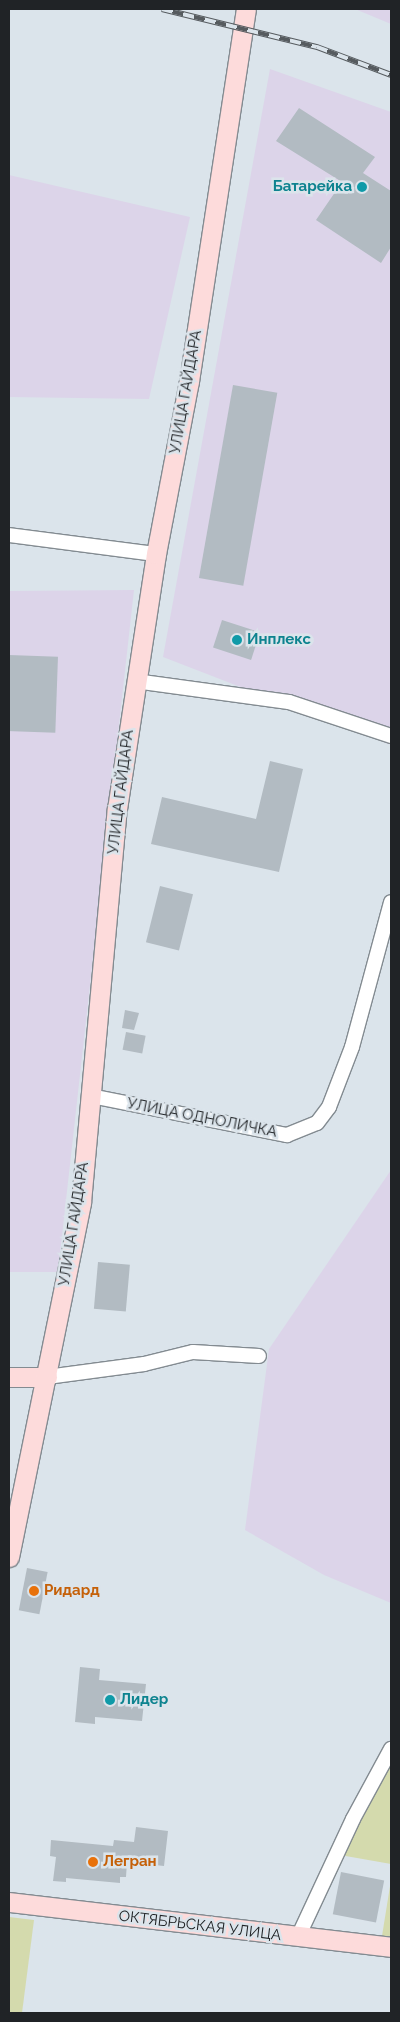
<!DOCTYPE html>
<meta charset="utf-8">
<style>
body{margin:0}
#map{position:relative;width:400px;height:2022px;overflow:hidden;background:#dbe4eb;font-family:Raleway,sans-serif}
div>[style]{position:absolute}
.industrial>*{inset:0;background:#dcd4e9}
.green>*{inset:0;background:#d4daad}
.building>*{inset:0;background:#b2bbc2;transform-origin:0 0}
.roads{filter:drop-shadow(1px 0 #838b91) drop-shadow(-1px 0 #838b91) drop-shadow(0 1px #838b91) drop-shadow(0 -1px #838b91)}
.street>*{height:14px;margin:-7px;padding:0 7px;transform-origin:7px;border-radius:7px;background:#fff}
.secondary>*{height:19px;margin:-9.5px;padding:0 9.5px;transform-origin:9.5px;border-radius:9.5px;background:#fddbdb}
.rail>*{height:5.5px;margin-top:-2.75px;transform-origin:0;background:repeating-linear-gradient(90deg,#dbe4eb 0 11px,#565b5f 0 22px);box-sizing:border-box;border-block:1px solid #565b5f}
.dots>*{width:14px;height:14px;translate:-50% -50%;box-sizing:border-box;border:2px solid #dbe4eb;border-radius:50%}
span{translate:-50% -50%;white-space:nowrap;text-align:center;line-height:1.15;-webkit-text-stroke:5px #dbe4eb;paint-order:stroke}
.culture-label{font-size:15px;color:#0d838f;font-weight:700}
.right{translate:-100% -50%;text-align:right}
.left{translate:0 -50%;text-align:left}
.street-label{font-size:15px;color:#202326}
.food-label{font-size:15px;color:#c56008;font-weight:700}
.frame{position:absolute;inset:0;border:10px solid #202326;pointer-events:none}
</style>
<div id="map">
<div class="industrial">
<i style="clip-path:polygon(355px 9px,391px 9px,391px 24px)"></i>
<i style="clip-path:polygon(270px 69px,391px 112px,391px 745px,163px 657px)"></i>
<i style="clip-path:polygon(9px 175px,190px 217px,149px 399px,9px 397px)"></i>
<i style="clip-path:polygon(134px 590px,58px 1272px,9px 1272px,9px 591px)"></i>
<i style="clip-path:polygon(391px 1170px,391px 1603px,324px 1575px,245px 1530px,269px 1349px)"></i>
</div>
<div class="green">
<i style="clip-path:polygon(391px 1756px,391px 1864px,340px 1855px)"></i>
<i style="clip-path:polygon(391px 1880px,391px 1937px,382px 1936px)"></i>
<i style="clip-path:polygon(9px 1917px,34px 1920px,22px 2013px,9px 2013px)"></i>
</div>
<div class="building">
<i style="clip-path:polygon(299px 108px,375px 157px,363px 173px,391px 191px,391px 247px,381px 263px,316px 220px,342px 182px,276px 141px)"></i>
<i style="left:233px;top:385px;width:45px;height:196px;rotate:10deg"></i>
<i style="left:222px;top:620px;width:40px;height:29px;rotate:18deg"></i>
<i style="left:9px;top:655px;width:49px;height:76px;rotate:2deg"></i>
<i style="clip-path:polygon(270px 761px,303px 769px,279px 872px,151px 844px,162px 797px,256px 819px)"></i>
<i style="left:160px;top:886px;width:34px;height:58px;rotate:14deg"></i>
<i style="clip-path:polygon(125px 1010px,139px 1013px,134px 1030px,122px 1028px)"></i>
<i style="left:126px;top:1032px;width:20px;height:18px;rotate:11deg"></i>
<i style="left:98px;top:1262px;width:32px;height:47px;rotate:5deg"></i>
<i style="left:27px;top:1568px;width:21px;height:43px;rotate:11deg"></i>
<i style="clip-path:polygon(80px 1667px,100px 1669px,99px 1680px,146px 1684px,142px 1721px,95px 1717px,95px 1724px,75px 1722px)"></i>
<i style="clip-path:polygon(136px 1827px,168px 1831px,164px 1866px,127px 1862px,126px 1877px,120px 1877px,120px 1883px,66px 1878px,66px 1882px,53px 1881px,56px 1857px,50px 1856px,51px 1840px,113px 1846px,114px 1840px,134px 1842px)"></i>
<i style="left:341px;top:1872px;width:44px;height:43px;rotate:11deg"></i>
</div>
<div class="roads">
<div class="street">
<i style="left:9px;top:535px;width:148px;rotate:7.4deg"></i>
<i style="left:135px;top:681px;width:155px;rotate:7.8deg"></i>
<i style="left:289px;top:702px;width:108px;rotate:18.4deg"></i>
<i style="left:91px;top:1096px;width:200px;rotate:11.3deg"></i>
<i style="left:287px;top:1135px;width:32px;rotate:-22deg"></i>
<i style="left:317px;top:1123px;width:20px;rotate:-53deg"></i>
<i style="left:329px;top:1107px;width:64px;rotate:-69deg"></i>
<i style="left:352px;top:1047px;width:150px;rotate:-74.9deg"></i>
<i style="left:47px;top:1377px;width:98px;rotate:-7.6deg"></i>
<i style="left:144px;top:1364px;width:50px;rotate:-13.8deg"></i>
<i style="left:193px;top:1352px;width:66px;rotate:3.5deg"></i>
<i style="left:298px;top:1937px;width:130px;rotate:-65deg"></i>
<i style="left:353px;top:1819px;width:80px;rotate:-61.5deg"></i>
</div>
<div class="secondary">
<i style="left:9px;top:1377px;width:38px"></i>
<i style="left:9px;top:1557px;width:362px;rotate:-78.5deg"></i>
<i style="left:81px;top:1202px;width:395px;rotate:-84.8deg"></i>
<i style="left:117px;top:809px;width:258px;rotate:-81.3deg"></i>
<i style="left:156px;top:554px;width:176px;rotate:-79.2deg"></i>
<i style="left:189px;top:381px;width:376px;rotate:-81.3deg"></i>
<i style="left:9px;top:1902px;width:385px;rotate:6.7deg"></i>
</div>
</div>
<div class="rail">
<i style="left:162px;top:9px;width:160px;rotate:13.8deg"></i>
<i style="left:317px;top:47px;width:79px;rotate:20.7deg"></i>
</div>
<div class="dots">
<i style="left:362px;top:187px;background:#0f9aa8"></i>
<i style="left:237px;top:640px;background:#0f9aa8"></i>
<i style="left:34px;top:1591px;background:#e8710a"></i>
<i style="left:110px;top:1700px;background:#0f9aa8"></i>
<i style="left:93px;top:1862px;background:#e8710a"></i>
</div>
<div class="culture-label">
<span class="right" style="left:352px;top:187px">Батарейка</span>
<span class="left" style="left:247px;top:640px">Инплекс</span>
<span class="left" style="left:120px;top:1700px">Лидер</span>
</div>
<div class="street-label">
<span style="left:186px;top:392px;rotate:-80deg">УЛИЦА ГАЙДАРА</span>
<span style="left:121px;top:792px;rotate:-83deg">УЛИЦА ГАЙДАРА</span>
<span style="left:202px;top:1118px;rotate:11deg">УЛИЦА ОДНОЛИЧКА</span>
<span style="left:74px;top:1224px;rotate:-81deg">УЛИЦА ГАЙДАРА</span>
<span style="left:200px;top:1926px;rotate:7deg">ОКТЯБРЬСКАЯ УЛИЦА</span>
</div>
<div class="food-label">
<span class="left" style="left:44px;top:1591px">Ридард</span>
<span class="left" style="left:103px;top:1862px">Легран</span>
</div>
<div class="frame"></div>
</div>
